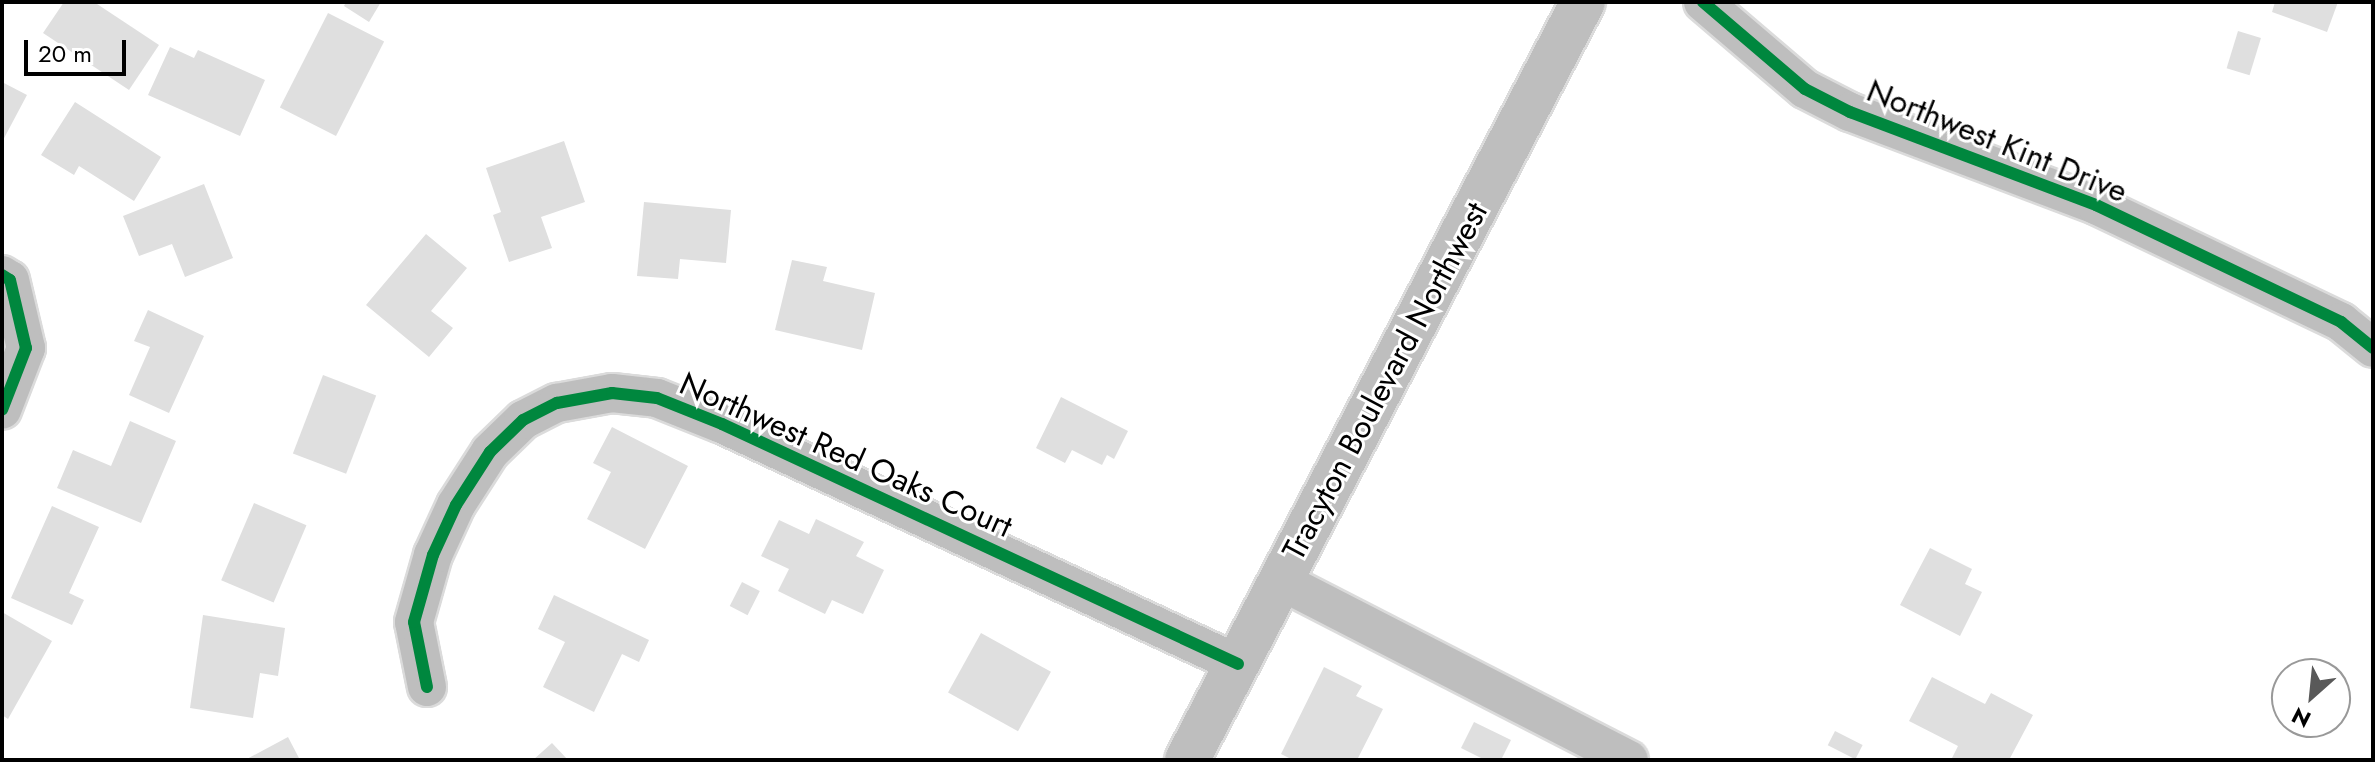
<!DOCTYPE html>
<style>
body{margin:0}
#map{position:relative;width:2375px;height:762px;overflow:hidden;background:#fff;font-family:Jost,sans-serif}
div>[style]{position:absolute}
.building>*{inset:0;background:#dfdfdf;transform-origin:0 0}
.roads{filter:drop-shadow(2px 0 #dbdbdb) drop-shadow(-2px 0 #dbdbdb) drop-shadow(0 2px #dbdbdb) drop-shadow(0 -2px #dbdbdb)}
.minor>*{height:38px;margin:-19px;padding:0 19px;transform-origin:19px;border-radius:19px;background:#bebebe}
.major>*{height:44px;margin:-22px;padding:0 22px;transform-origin:22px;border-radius:22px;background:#bebebe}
.cycleway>*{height:12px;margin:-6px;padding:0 6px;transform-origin:6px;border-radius:6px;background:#00873e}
span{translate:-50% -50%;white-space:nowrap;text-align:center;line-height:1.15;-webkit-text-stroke:6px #fff;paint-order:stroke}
.street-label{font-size:32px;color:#000}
.frame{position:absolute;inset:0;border:4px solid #000;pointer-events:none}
.north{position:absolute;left:2271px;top:658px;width:80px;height:80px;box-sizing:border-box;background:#fff;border:2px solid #999;border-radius:50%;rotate:207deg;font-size:22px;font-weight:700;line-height:32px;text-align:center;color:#000}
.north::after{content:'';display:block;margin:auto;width:28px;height:36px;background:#595959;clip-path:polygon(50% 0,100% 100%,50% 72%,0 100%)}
.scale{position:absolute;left:24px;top:40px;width:102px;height:36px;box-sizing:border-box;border:4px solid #000;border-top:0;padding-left:10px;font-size:24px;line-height:28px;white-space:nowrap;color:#000;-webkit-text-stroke:6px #fff;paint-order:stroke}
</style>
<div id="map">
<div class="building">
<i style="clip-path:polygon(64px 2px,94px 2px,159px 45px,129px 90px,43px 33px)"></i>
<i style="clip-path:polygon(346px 2px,381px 2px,369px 22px,344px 6px)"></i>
<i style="clip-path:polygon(2275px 2px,2338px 2px,2327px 32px,2272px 12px)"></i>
<i style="left:328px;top:13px;width:63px;height:106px;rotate:27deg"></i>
<i style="left:2238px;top:31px;width:24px;height:39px;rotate:17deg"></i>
<i style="clip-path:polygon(170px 47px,194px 58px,198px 50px,265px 80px,240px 136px,148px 95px)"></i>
<i style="clip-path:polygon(2px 82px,27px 95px,2px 142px)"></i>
<i style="clip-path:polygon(75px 102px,161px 157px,134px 201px,79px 166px,74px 175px,41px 155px)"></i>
<i style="clip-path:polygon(564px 141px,585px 202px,541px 217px,552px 248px,509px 262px,493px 215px,501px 212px,486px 168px)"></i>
<i style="clip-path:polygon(204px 184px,233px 258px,185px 277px,172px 244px,139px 256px,123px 216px)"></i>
<i style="clip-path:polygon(644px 202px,731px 210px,726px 263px,680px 259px,678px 279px,637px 276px)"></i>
<i style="clip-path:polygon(426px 234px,467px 268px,431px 311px,453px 328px,429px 357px,366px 305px)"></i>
<i style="clip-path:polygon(792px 260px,827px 267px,823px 281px,875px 293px,862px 350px,775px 330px)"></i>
<i style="clip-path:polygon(148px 310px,204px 336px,169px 413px,129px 395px,150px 347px,134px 341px)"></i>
<i style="left:323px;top:375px;width:57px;height:84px;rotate:21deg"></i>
<i style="clip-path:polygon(1061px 397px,1128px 431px,1114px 459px,1107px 455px,1102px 465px,1072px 450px,1065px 463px,1036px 448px)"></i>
<i style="clip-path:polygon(130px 421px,176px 441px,141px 523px,57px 488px,73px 450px,111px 466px)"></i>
<i style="clip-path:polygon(612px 427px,688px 466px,645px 549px,587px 519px,611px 472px,593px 463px)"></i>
<i style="left:254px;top:503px;width:57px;height:84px;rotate:23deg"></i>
<i style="clip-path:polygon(52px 506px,99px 527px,69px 593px,84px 600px,72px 625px,11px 598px)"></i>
<i style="clip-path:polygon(816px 519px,864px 542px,856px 556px,884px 570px,863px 614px,832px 600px,825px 614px,778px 591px,789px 569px,761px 556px,779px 520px,809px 534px)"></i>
<i style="clip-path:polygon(1930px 548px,1972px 569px,1965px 584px,1982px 592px,1960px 636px,1900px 605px)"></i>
<i style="left:742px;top:582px;width:20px;height:27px;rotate:27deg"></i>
<i style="clip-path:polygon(554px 595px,649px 640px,639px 662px,622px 654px,594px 712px,543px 687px,565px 642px,538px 629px)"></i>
<i style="clip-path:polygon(2px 612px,52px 641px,8px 719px,2px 715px)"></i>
<i style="clip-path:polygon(203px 615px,285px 628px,278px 676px,260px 673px,253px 718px,190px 708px)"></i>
<i style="left:981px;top:633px;width:80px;height:68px;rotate:29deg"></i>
<i style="clip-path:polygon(1324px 667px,1362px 686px,1356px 696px,1383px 709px,1357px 760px,1293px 760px,1281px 754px)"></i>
<i style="clip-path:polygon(1932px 677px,1985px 704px,1991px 693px,2033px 715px,2009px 760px,1951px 760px,1958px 746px,1909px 721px)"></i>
<i style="clip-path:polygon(1474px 722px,1511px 740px,1501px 760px,1485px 760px,1461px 748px)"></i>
<i style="left:1835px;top:731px;width:31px;height:16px;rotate:27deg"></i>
<i style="clip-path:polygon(288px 737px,300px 760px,245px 760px)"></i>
<i style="clip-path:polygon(552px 743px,568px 760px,533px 760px)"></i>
</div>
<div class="roads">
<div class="minor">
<i style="left:1703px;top:2px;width:134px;rotate:40.5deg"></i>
<i style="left:1805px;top:89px;width:51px;rotate:27.1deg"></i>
<i style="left:1850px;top:112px;width:263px;rotate:20.7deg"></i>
<i style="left:2096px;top:205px;width:272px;rotate:25.5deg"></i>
<i style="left:2341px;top:322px;width:41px;rotate:39.1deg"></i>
<i style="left:2px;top:275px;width:9px;rotate:32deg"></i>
<i style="left:10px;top:280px;width:70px;rotate:76.8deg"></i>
<i style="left:26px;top:348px;width:66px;rotate:111.2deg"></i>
<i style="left:1281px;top:581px;width:391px;rotate:27.2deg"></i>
<i style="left:427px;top:687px;width:66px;rotate:-101.3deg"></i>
<i style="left:414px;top:622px;width:70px;rotate:-74.2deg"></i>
<i style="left:433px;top:555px;width:55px;rotate:-65.3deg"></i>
<i style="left:456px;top:505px;width:63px;rotate:-57.3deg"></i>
<i style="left:490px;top:452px;width:46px;rotate:-44.1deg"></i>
<i style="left:523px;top:420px;width:38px;rotate:-27deg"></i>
<i style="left:557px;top:403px;width:56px;rotate:-10.3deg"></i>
<i style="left:612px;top:393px;width:45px;rotate:6.3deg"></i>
<i style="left:657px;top:398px;width:70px;rotate:21.8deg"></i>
<i style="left:722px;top:424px;width:569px;rotate:24.94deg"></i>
</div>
<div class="major">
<i style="left:1187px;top:760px;width:855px;rotate:-62.42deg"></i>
</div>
</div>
<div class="cycleway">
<i style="left:1703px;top:2px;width:134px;rotate:40.5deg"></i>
<i style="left:1805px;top:89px;width:51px;rotate:27.1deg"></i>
<i style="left:1850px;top:112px;width:263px;rotate:20.7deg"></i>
<i style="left:2096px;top:205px;width:272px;rotate:25.5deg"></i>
<i style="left:2341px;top:322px;width:41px;rotate:39.1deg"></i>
<i style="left:2px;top:275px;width:9px;rotate:32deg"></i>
<i style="left:10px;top:280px;width:70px;rotate:76.8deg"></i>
<i style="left:26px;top:348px;width:66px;rotate:111.2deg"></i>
<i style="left:427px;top:687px;width:66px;rotate:-101.3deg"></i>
<i style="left:414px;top:622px;width:70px;rotate:-74.2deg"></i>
<i style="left:433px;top:555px;width:55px;rotate:-65.3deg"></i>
<i style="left:456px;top:505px;width:63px;rotate:-57.3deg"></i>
<i style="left:490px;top:452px;width:46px;rotate:-44.1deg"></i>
<i style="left:523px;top:420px;width:38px;rotate:-27deg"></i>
<i style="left:557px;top:403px;width:56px;rotate:-10.3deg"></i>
<i style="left:612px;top:393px;width:45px;rotate:6.3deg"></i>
<i style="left:657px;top:398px;width:70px;rotate:21.8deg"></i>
<i style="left:722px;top:424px;width:569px;rotate:24.94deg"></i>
</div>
<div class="street-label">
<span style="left:1997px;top:141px;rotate:22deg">Northwest Kint Drive</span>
<span style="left:1385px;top:381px;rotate:-62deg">Tracyton Boulevard Northwest</span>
<span style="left:846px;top:455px;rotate:24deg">Northwest Red Oaks Court</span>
</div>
<div class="frame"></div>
<div class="north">N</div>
<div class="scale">20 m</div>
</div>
